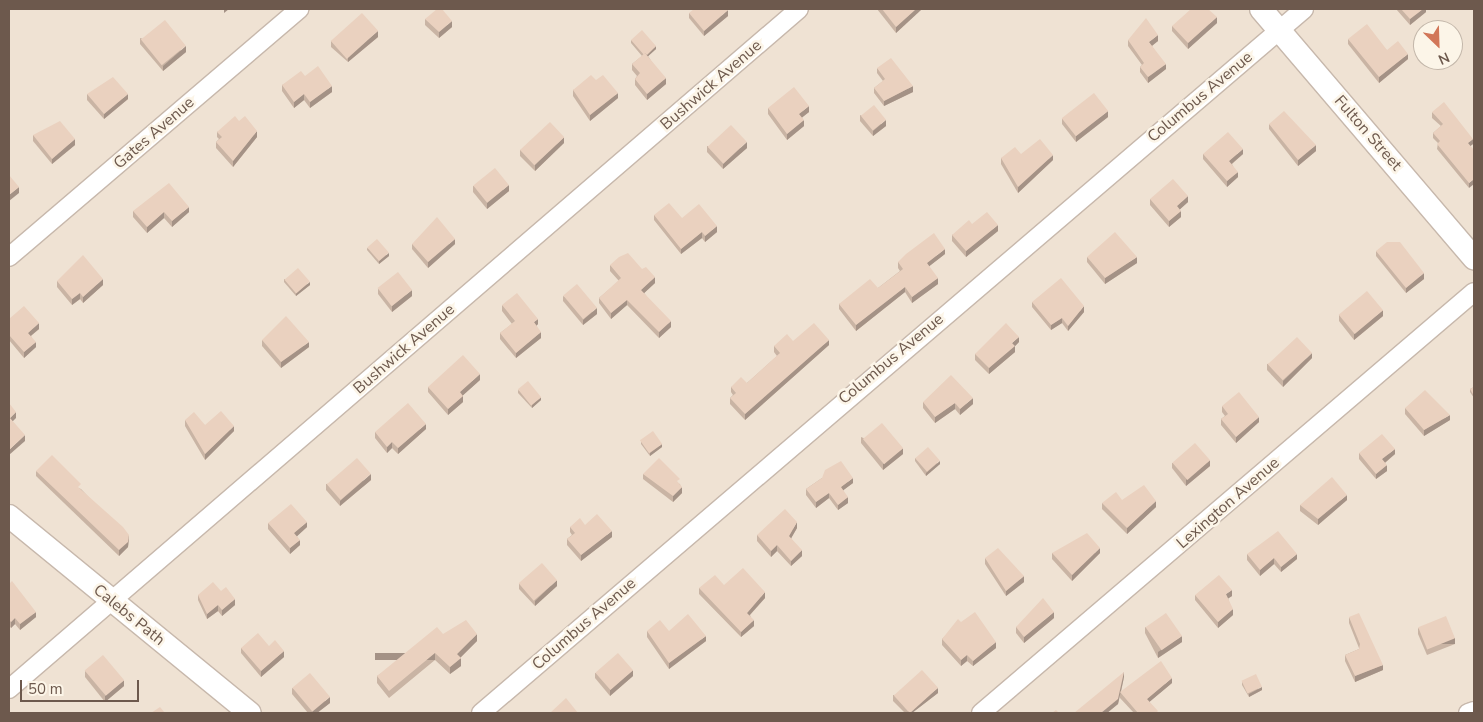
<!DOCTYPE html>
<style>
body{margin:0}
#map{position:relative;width:1483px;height:722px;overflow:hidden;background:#f8f0e3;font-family:"Nunito Sans",sans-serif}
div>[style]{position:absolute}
.residential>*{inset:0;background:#efe2d3}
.roads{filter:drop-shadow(1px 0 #c7b8ac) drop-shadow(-1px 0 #c7b8ac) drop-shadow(0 1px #c7b8ac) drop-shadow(0 -1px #c7b8ac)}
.minor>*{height:18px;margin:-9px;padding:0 9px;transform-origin:9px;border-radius:9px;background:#fff}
.tertiary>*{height:22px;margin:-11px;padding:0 11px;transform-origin:11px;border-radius:11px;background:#fff}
.wall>*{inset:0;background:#c9b4a4}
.shaded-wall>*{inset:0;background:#a49286;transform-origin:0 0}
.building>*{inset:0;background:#ead1bf;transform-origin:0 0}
span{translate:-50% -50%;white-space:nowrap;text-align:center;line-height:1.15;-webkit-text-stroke:5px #fcf5e8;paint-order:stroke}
.street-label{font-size:16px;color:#6d594d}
.frame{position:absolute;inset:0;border:10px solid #6d594d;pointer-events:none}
.north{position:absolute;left:1413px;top:20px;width:50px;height:50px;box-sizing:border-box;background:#fcf5e8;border:1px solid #c3b7aa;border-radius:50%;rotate:156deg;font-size:14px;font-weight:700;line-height:20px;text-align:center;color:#6d594d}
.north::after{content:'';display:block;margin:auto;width:18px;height:22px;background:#d27658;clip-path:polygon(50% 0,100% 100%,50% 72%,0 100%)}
.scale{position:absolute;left:20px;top:680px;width:119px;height:22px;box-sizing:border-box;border:2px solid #6d594d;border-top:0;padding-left:6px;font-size:15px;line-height:18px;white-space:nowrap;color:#6d594d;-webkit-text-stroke:4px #fcf5e8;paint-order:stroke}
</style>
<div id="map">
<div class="residential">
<i style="clip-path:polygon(evenodd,9px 9px,1474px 9px,1474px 713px,9px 713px,9px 9px,1423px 30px,1453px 30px,1453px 60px,1423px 60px,1423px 30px)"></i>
</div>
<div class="roads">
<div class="minor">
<i style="left:9px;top:257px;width:382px;rotate:-40.5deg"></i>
<i style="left:9px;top:689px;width:1042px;rotate:-40.72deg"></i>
<i style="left:481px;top:713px;width:1083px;rotate:-40.54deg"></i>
<i style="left:981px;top:713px;width:648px;rotate:-40.5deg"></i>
<i style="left:1468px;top:713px;width:6px;rotate:-18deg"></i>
</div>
<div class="tertiary">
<i style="left:1261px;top:9px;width:328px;rotate:49.5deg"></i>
<i style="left:9px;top:516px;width:311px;rotate:39.3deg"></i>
</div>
</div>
<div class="wall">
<i style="clip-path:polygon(877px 9px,922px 9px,896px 33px)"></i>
<i style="clip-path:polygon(1396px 9px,1426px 9px,1426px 12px,1410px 25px)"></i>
<i style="clip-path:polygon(689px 13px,728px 16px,704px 36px,689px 18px)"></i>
<i style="clip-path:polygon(425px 19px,452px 27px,439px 38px,425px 25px)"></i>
<i style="clip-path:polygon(1217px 23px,1188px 49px,1172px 31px,1172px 26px)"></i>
<i style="clip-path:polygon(378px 37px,348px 62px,331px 47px,331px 41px)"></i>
<i style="clip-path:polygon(140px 38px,186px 52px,163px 71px,140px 44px)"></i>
<i style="clip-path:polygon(1348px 39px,1387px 50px,1408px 59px,1379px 83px,1348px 44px)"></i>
<i style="clip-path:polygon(631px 40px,656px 49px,648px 56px,666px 84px,647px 100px,635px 85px,635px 79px,637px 76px,632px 70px,632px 64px,642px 56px,631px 43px)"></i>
<i style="clip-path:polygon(1128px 40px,1158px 41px,1152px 46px,1166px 69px,1148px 83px,1140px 72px,1140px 67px,1142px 65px,1128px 46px)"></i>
<i style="clip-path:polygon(877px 68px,913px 92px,884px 106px,874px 93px,874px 88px,883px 81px,877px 73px)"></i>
<i style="clip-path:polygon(305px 76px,332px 92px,310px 108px,304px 100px,294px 108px,282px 91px,282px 85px)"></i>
<i style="clip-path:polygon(596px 80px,618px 98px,590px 121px,573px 96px,573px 90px)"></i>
<i style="clip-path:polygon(87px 94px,128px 99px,104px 119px,87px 100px)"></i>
<i style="clip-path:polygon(768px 108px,809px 112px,802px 117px,804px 126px,787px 140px,768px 114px)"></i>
<i style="clip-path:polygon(1432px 112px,1473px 144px,1470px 146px,1469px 188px,1437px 149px,1438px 143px,1433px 138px,1433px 133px,1441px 126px,1432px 118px)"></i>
<i style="clip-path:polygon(860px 115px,886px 126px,873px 136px,860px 121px)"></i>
<i style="clip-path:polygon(1108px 117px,1076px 142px,1062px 124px,1062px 119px)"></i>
<i style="clip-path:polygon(239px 121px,257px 137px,233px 167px,216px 148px,216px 142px,219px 139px,217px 137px,217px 132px)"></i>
<i style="clip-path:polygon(1269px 124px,1316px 151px,1298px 166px,1269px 129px)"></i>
<i style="clip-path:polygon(33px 135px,75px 145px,52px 164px,33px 141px)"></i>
<i style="clip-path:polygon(564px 143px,535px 171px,520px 156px,520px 150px)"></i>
<i style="clip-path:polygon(707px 146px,747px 148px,723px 169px,707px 152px)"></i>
<i style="clip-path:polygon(1021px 154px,1053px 160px,1018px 193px,1001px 164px,1001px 158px)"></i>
<i style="clip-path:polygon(1203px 154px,1243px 154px,1232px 164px,1238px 177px,1227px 187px,1203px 159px)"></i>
<i style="clip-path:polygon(473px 186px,509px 191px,487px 209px,473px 192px)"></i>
<i style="clip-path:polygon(1150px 199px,1188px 202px,1180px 209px,1181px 217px,1169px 227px,1150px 205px)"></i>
<i style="clip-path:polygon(133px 211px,189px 212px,172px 227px,164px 218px,147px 233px,133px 217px)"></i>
<i style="clip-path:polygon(654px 215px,682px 218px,717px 232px,705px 242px,702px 238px,681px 254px,654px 220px)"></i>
<i style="clip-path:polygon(972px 224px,998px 231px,966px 257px,952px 241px,952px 235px)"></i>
<i style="clip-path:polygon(412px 244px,455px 244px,428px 268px,412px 249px)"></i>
<i style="clip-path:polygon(367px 248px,389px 256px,379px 264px,367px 250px)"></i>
<i style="clip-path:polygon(1376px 251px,1424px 279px,1406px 293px,1376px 256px)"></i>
<i style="clip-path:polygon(945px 254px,929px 266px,938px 284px,912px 303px,905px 292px,856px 331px,839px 309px,839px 304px,878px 288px,900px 271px,898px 268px,898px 262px)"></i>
<i style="clip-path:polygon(1087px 257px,1137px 263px,1105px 284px,1087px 262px)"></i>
<i style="clip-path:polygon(610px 265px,655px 283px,644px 293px,671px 327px,659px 338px,627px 305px,611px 319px,599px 303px,599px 298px,619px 281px,610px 271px)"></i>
<i style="clip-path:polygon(284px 279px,310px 285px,296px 296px,284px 282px)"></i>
<i style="clip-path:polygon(57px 281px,103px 285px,83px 303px,80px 299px,72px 305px,57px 287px)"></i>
<i style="clip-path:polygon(378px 289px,412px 296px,392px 312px,378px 294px)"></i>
<i style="clip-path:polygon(563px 296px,597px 314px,583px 325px,563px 301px)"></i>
<i style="clip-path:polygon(1032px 302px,1084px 312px,1068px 331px,1062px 323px,1051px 330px,1032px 307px)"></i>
<i style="clip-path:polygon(502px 305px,538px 324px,536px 326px,541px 338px,516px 358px,500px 339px,500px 333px,512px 324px,502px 311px)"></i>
<i style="clip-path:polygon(1339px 315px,1383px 316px,1354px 340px,1339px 321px)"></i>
<i style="clip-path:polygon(9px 319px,39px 329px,31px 336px,36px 347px,24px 358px,9px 340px)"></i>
<i style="clip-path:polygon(262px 340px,309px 347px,281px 368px,262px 346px)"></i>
<i style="clip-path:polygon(793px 341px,829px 345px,745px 420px,730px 404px,730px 398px,733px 395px,731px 392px,731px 387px,747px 383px,777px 356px,774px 352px,774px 346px)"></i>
<i style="clip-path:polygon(1019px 342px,1015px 346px,1015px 352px,989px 374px,975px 360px,975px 354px)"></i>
<i style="clip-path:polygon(1312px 358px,1283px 387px,1267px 370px,1267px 364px)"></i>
<i style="clip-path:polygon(480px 380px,463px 395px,463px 402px,448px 415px,428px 392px,428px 387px)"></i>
<i style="clip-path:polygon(1474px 387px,1474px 398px,1470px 392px,1470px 389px)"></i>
<i style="clip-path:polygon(518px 390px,541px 400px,532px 408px,518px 393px)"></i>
<i style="clip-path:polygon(923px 402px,973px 404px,960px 415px,955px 409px,935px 423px,923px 408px)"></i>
<i style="clip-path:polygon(1222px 406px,1259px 422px,1236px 443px,1221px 425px,1221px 419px,1225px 416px,1222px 412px)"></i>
<i style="clip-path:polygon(1405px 408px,1450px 420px,1424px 436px,1405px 414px)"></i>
<i style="clip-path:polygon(185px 420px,205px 425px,234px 431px,205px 460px,185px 426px)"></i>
<i style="clip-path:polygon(426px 429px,398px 454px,392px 448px,387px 453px,375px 438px,375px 432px)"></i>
<i style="clip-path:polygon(861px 437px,903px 454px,883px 470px,861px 443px)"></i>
<i style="clip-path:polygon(641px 441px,662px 447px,650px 456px,641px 444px)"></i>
<i style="clip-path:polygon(1359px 453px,1395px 454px,1385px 463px,1387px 471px,1376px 479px,1359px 459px)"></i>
<i style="clip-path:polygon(915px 458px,940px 464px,926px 476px,915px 461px)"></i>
<i style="clip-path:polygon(1172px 463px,1210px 466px,1186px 486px,1172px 468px)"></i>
<i style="clip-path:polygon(36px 471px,81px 489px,129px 540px,128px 547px,119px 556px,36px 476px)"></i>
<i style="clip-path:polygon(643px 474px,680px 484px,682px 493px,673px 502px,643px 479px)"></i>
<i style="clip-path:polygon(822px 478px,853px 483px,843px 490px,848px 503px,838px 510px,829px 498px,816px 508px,806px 495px,806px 489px)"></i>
<i style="clip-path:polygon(371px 480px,340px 506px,326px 490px,326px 484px)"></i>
<i style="clip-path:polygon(1347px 500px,1318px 525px,1300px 511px,1300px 505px)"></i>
<i style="clip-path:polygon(1102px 503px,1156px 507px,1127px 534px,1102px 509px)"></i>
<i style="clip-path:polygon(268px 523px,307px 527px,297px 536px,300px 545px,290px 554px,268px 529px)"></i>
<i style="clip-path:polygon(585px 525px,612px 537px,581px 561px,567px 545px,567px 539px,572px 535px,570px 532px,570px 527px)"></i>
<i style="clip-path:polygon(797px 528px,791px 538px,802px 556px,791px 566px,777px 551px,771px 557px,757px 541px,757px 535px)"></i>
<i style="clip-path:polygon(1052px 553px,1100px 553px,1072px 581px,1052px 559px)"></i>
<i style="clip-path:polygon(1247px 554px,1297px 559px,1281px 572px,1274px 564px,1260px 576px,1247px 560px)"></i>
<i style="clip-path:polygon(985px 558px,1024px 582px,1006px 596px,985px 564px)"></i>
<i style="clip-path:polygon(9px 584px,36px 617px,20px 630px,15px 624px,11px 628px,9px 626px)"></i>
<i style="clip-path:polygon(519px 584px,557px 586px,535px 606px,519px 589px)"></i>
<i style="clip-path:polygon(724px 585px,765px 598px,750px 615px,754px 626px,741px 637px,699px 594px,699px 588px)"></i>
<i style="clip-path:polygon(221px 591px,235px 605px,222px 616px,218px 611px,207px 619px,198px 600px,198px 595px)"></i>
<i style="clip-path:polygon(1195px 595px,1232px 596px,1228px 598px,1233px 615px,1218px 628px,1195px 600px)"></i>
<i style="clip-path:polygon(1349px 617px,1383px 670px,1355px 682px,1345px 661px,1345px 655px,1359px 649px,1359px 648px,1349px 623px)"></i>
<i style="clip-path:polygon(1054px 618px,1024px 643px,1016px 633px,1016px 627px)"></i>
<i style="clip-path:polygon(961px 622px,996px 648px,973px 666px,967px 661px,961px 666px,942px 645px,942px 639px)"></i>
<i style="clip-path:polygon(1145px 627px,1182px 642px,1158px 658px,1145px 633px)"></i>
<i style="clip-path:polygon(1418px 628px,1455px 644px,1427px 655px,1418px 634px)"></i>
<i style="clip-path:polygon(647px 631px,669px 631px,706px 641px,669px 669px,647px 637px)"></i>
<i style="clip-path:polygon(443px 634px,477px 641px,460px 658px,461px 666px,450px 674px,435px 660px,389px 698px,377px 683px,377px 676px)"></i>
<i style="clip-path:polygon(269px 646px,284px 657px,261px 677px,241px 653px,241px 648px)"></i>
<i style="clip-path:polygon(85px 671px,124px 686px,105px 702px,85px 677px)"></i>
<i style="clip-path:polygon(595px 673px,633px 676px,610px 696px,595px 678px)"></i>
<i style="clip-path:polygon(1124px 677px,1121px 692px,1172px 683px,1149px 702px,1158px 713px,1134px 713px,1120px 698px,1120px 694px,1118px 704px,1107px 713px)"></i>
<i style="clip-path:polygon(1242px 682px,1262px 690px,1249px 697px,1242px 685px)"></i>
<i style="clip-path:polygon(292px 688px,330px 703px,317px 713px,308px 713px,292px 694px)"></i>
<i style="clip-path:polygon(938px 693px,912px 713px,905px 713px,893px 701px,893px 695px)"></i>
</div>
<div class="shaded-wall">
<i style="clip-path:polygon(224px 9px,229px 9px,224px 13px)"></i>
<i style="clip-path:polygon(916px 9px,922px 9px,896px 33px,896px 27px)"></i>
<i style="clip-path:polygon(1423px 9px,1426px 9px,1426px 12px,1410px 25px,1410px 19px)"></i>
<i style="clip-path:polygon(728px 10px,728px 16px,704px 36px,704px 31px)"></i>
<i style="clip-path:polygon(1217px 17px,1217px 23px,1188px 49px,1188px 43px)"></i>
<i style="clip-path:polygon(452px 21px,452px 27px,439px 38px,439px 32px)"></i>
<i style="clip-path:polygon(378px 31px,378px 37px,348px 62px,348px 56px)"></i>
<i style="clip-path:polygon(1158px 35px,1158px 41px,1149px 48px,1149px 42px)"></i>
<i style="clip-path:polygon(186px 46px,186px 52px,163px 71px,163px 66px)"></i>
<i style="clip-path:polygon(656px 46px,656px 49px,645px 59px,645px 56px)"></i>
<i style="clip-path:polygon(1408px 54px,1408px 59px,1379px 83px,1379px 77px)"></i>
<i style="clip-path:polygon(1166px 64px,1166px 69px,1148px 83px,1148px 77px)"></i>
<i style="clip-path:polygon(666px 78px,666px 84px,647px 100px,647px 94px)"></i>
<i style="clip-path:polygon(332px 86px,332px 92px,310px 108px,310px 102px)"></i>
<i style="clip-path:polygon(913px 86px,913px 92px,884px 106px,884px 101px)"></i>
<i style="clip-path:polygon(618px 93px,618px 98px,590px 121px,590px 115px)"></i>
<i style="clip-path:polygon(128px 94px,128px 99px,104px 119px,104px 114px)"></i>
<i style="clip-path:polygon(304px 94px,304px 100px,294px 108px,294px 102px)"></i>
<i style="clip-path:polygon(809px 106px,809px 112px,799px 120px,799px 114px)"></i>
<i style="clip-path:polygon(1108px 111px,1108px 117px,1076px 142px,1076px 136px)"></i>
<i style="clip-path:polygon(804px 120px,804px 126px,787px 140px,787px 134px)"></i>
<i style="clip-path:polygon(886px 120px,886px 126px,873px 136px,873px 131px)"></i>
<i style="clip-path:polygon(257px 131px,257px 137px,233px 167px,233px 161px)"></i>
<i style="clip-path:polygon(564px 137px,564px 143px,535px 171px,535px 165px)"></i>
<i style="clip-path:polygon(75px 139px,75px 145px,52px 164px,52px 159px)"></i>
<i style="clip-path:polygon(1473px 139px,1473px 144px,1468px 148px,1468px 143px)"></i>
<i style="clip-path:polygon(747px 142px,747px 148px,723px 169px,723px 164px)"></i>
<i style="clip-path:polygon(1316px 145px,1316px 151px,1298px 166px,1298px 160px)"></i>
<i style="clip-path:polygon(1243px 149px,1243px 154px,1229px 166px,1229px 161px)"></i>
<i style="clip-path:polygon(1053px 155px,1053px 160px,1018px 193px,1018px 187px)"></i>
<i style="clip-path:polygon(1238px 172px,1238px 177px,1227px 187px,1227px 181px)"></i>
<i style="clip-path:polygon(1474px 179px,1474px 184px,1469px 188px,1469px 183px)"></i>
<i style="clip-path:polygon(509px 185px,509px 191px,487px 209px,487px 203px)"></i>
<i style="clip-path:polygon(19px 187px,19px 193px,9px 201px,9px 195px)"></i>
<i style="clip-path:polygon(1188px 196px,1188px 202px,1177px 212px,1177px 206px)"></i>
<i style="clip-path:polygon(189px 207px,189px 212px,172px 227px,172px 221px)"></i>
<i style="clip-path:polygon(1181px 211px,1181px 217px,1169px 227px,1169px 221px)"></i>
<i style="clip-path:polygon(164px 212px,164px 218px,147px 233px,147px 227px)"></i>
<i style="clip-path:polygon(998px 225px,998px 231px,966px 257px,966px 251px)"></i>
<i style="clip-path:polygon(717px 226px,717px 232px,705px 242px,705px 236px)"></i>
<i style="clip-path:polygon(702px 232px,702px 238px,681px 254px,681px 249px)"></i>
<i style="clip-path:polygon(455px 239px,455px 244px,428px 268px,428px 262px)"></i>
<i style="clip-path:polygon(945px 249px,945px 254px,927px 268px,927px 263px)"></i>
<i style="clip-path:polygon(389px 253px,389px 256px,379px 264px,379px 261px)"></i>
<i style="clip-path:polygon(1137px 257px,1137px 263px,1105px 284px,1105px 278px)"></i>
<i style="clip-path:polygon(1424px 273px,1424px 279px,1406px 293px,1406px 288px)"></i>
<i style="clip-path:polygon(655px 277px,655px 283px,641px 296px,641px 290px)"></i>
<i style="clip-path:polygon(938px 278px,938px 284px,912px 303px,912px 297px)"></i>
<i style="clip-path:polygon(103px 279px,103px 285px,83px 303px,83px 297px)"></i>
<i style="clip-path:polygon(310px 282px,310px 285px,296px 296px,296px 293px)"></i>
<i style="clip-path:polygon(905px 287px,905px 292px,856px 331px,856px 325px)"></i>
<i style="clip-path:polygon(412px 290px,412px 296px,392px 312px,392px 306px)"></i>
<i style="clip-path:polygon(80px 293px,80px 299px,72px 305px,72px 299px)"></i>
<i style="clip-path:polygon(627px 300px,627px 305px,611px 319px,611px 313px)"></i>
<i style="clip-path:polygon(1084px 306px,1084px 312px,1068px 331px,1068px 326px)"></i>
<i style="clip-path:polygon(597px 308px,597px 314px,583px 325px,583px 320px)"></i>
<i style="clip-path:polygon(1383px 310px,1383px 316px,1354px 340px,1354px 334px)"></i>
<i style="clip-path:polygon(1062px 318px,1062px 323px,1051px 330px,1051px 325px)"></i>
<i style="clip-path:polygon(538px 319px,538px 324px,534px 328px,534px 322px)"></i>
<i style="clip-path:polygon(671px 321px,671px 327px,659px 338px,659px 332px)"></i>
<i style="clip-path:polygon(39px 323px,39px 329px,28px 338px,28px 333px)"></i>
<i style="clip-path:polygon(541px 332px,541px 338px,516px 358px,516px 353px)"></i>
<i style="clip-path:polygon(1019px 337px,1019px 342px,1015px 346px,1015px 352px,989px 374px,989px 368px,1012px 343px)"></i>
<i style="clip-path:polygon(829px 340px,829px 345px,745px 420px,745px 414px)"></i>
<i style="clip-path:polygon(36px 342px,36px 347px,24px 358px,24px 352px)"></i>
<i style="clip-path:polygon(309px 342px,309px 347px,281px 368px,281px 362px)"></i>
<i style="clip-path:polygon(1312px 353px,1312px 358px,1283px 387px,1283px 381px)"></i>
<i style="clip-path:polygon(480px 374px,480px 380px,460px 398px,460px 392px)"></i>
<i style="clip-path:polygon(463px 396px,463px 402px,448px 415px,448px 409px)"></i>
<i style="clip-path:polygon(541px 397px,541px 400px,532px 408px,532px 405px)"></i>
<i style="clip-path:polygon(973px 398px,973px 404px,960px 415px,960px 409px)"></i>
<i style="clip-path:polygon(955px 403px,955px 409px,935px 423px,935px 417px)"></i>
<i style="clip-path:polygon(16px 412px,16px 418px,10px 424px,10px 418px)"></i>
<i style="clip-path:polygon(1450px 415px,1450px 420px,1424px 436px,1424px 430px)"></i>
<i style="clip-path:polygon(1259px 417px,1259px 422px,1236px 443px,1236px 437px)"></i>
<i style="clip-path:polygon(426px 424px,426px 429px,398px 454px,398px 448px)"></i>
<i style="clip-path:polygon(234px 426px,234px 431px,205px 460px,205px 454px)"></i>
<i style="clip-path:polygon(25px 435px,25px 441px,9px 455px,9px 450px)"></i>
<i style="clip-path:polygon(392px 442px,392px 448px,387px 453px,387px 447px)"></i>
<i style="clip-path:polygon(662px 444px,662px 447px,650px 456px,650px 453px)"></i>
<i style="clip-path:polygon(903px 448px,903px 454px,883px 470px,883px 464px)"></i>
<i style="clip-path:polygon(1395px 449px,1395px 454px,1382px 465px,1382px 459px)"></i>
<i style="clip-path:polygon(1210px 460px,1210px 466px,1186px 486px,1186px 480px)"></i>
<i style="clip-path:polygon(940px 461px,940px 464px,926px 476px,926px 473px)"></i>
<i style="clip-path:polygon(1387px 465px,1387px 471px,1376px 479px,1376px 474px)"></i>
<i style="clip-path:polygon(371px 474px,371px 480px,340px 506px,340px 501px)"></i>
<i style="clip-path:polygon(853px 478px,853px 483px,841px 492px,841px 487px)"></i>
<i style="clip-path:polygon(682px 487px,682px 493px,673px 502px,673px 496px)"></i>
<i style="clip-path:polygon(829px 493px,829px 498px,816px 508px,816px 502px)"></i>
<i style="clip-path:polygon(1347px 495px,1347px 500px,1318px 525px,1318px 519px)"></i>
<i style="clip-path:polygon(848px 497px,848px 503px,838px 510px,838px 505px)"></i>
<i style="clip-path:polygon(1156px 501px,1156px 507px,1127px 534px,1127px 528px)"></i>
<i style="clip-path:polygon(307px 522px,307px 527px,294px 539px,294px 533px)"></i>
<i style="clip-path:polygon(797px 522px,797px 528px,789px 542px,789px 536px)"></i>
<i style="clip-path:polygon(612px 531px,612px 537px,581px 561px,581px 555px)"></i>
<i style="clip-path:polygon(129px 535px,128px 547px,119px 556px,119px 550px)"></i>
<i style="clip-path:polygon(300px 540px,300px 545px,290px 554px,290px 548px)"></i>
<i style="clip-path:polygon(777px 545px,777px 551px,771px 557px,771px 551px)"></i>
<i style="clip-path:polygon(1100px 548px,1100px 553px,1072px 581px,1072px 575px)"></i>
<i style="clip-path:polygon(802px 550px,802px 556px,791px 566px,791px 561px)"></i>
<i style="clip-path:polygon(1297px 554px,1297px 559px,1281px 572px,1281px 567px)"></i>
<i style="clip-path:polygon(1274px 558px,1274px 564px,1260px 576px,1260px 570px)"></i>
<i style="clip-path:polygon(1024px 576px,1024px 582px,1006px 596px,1006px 591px)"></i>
<i style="clip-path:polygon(557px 580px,557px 586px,535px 606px,535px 601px)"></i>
<i style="clip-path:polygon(1232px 590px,1232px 596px,1226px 600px,1226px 594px)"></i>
<i style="clip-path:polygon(765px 592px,765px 598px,747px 618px,747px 613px)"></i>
<i style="clip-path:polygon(235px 599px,235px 605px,222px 616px,222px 610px)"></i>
<i style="clip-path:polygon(218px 605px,218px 611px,207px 619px,207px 614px)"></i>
<i style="clip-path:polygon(1233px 609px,1233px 615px,1218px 628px,1218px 622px)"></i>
<i style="clip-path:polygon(36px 612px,36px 617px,20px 630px,20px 624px)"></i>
<i style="clip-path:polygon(1054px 612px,1054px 618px,1024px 643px,1024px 637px)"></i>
<i style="clip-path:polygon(15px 618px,15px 624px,11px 628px,11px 622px)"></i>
<i style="clip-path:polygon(754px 620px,754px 626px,741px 637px,741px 632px)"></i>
<i style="clip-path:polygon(477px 634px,477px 641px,457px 661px,457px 654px)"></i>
<i style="clip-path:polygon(706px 636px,706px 641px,669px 669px,669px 663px)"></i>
<i style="clip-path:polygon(1182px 636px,1182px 642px,1158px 658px,1158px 652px)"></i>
<i style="left:1455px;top:638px;width:6px;height:30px;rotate:90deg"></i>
<i style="clip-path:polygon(996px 642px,996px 648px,973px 666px,973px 661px)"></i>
<i style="clip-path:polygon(284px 651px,284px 657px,261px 677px,261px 671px)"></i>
<i style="left:435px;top:653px;width:7px;height:60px;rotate:90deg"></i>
<i style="clip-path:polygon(967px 655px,967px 661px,961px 666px,961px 660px)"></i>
<i style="clip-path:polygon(461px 658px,461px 666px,450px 674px,450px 667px)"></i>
<i style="clip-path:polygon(1383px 665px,1383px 670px,1355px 682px,1355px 676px)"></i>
<i style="clip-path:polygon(633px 670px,633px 676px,610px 696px,610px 690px)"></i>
<i style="clip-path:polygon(1124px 672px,1124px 677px,1118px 704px,1107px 713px,1101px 713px)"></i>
<i style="clip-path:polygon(1172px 678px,1172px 683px,1147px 704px,1147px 699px)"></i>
<i style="clip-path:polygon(124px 680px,124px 686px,105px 702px,105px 696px)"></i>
<i style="clip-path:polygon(1262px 687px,1262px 690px,1249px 697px,1249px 694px)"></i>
<i style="clip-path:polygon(938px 688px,938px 693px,912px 713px,908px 713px,908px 711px)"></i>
<i style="clip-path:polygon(330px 697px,330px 703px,317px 713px,312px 713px,312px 712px)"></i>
</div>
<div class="building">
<i style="clip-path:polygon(437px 9px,442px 9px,452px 21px,439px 32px,425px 19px)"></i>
<i style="clip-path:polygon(694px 9px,727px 9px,728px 10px,704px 31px,689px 13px)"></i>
<i style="clip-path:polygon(882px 9px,916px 9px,896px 27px)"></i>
<i style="clip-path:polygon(1191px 9px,1208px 9px,1217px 17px,1188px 43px,1172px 26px)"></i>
<i style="clip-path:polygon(1401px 9px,1423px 9px,1410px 19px)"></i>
<i style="left:362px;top:13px;width:24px;height:42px;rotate:48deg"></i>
<i style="clip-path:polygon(1146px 18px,1158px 35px,1149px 42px,1166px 64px,1148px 77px,1140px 67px,1144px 63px,1128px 40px)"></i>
<i style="left:165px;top:20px;width:33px;height:31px;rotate:51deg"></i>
<i style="clip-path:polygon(1367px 24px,1387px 50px,1398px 41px,1408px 54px,1379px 77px,1348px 39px)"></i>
<i style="clip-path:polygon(642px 30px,656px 46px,647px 55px,645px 53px,644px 55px,631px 40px)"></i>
<i style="clip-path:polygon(645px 53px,666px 78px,647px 94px,635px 79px,640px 73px,632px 64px)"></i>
<i style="clip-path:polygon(891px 58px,913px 86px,884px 101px,874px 88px,885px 79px,877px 68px)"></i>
<i style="clip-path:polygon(318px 66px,332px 86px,310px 102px,304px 94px,294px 102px,282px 85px,301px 71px,305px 76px)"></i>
<i style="clip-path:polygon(591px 75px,596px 80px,603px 75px,618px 93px,590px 115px,573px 90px)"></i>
<i style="clip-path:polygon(113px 77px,128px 94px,104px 114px,87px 94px)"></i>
<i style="clip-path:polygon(794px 87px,809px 106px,799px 114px,804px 120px,787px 134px,768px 108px)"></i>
<i style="left:1094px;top:93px;width:23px;height:41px;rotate:52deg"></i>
<i style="clip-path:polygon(1444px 102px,1473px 139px,1468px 143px,1474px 150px,1474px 179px,1469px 183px,1437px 144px,1440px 141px,1433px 133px,1443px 124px,1432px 112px)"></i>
<i style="left:874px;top:105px;width:19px;height:17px;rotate:51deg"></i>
<i style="clip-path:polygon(1284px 111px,1316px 145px,1298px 160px,1269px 124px)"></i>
<i style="clip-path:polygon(235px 116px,239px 121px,245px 116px,257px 131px,233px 161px,216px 142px,222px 137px,217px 132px)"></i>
<i style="clip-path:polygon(60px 121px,75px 139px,52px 159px,33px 135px)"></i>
<i style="left:550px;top:122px;width:21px;height:41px;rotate:47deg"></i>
<i style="left:731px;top:125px;width:23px;height:32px;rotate:47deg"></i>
<i style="clip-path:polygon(1228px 132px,1243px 149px,1229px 161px,1238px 172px,1227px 181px,1203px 154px)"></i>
<i style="clip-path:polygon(1040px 139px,1053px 155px,1018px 187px,1001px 158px,1015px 147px,1021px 154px)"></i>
<i style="left:495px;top:168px;width:22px;height:28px;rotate:51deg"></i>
<i style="clip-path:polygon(9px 175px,19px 187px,9px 195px)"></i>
<i style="clip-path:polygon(1173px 179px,1188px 196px,1177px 206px,1181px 211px,1169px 221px,1150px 199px)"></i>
<i style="clip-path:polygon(169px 183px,189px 207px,172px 221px,164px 212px,147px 227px,133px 211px)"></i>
<i style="clip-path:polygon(669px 203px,682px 218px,699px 204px,717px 226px,705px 236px,702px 232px,681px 249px,654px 215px)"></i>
<i style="clip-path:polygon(987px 212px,998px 225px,966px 251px,952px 235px,969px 220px,972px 224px)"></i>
<i style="clip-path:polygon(437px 217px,455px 239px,428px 262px,412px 244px)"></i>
<i style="clip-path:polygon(1115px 232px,1137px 257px,1105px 278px,1087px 257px)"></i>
<i style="clip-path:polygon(934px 233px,945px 249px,927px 263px,938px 278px,912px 297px,905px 287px,856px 325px,839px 304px,870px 279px,878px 288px,903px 269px,898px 262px,906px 254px)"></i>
<i style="left:377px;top:239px;width:18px;height:13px;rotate:49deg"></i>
<i style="clip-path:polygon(1387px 242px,1400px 242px,1424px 273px,1406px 288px,1376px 251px)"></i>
<i style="clip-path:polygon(628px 253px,642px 269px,646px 267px,655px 277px,641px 290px,671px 321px,659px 332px,627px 300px,611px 313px,599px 298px,621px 278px,610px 265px,619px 257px)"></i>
<i style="clip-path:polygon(83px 255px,103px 279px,83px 297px,80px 293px,72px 299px,57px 281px)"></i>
<i style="left:298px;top:268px;width:18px;height:18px;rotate:49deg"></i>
<i style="left:398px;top:272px;width:23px;height:26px;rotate:52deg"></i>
<i style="clip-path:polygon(1061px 278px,1084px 306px,1068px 326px,1062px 318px,1051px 325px,1032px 302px)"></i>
<i style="left:577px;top:284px;width:31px;height:18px;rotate:50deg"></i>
<i style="left:1367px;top:291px;width:25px;height:37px;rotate:50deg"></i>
<i style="clip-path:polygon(517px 293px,538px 319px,534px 322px,541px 332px,516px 353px,500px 333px,515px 321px,502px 305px)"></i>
<i style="clip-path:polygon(24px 306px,39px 323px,28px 333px,36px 342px,24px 352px,9px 335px,9px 319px)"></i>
<i style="clip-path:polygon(286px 316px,309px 342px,281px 362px,262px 340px)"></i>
<i style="clip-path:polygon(814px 323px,829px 340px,745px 414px,730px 398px,736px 393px,731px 387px,741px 377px,747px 383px,780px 353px,774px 346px,787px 334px,793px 341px)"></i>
<i style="clip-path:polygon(1006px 323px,1019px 337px,1012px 343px,1015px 346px,989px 368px,975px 354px)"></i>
<i style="left:1297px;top:337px;width:22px;height:40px;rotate:47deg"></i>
<i style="clip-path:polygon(463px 355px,480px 374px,460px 392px,463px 396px,448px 409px,428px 387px)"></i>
<i style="clip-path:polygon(951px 375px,973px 398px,960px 409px,955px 403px,935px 417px,923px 402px)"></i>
<i style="left:528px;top:381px;width:21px;height:13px;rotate:51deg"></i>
<i style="clip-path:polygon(1474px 387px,1474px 396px,1470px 389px)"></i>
<i style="clip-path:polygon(1425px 390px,1450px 415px,1424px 430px,1405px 408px)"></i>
<i style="clip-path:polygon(1239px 392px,1259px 417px,1236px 437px,1221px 419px,1228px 414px,1222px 406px)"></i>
<i style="clip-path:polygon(9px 403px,16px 412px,10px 418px,25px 435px,9px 450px)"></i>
<i style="clip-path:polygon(408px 403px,426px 424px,398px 448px,392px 442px,387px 447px,375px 432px)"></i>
<i style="clip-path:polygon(221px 411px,234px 426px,205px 454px,185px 420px,194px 412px,205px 425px)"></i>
<i style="left:882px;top:423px;width:33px;height:25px;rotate:50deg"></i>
<i style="left:653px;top:431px;width:16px;height:16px;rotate:55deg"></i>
<i style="clip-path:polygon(1382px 434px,1395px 449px,1382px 459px,1387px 465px,1376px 474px,1359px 453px)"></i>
<i style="left:1195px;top:443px;width:23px;height:30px;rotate:49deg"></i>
<i style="left:928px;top:447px;width:18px;height:17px;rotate:49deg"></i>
<i style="clip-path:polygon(52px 455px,81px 484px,78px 487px,123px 527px,129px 535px,128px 542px,119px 550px,36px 471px)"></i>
<i style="left:357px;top:458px;width:21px;height:40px;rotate:49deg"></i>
<i style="clip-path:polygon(659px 458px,680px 479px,677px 481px,682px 487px,673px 496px,643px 474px)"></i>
<i style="clip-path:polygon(841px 461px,853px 478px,841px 487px,848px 497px,838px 505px,829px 493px,816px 502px,806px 489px,822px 478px,825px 470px)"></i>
<i style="clip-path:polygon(1332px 477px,1347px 495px,1318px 519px,1300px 505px)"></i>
<i style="clip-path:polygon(1144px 485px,1156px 501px,1127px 528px,1102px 503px,1116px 492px,1122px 500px)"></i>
<i style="clip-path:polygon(291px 504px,307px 522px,294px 533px,300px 540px,290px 548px,268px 523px)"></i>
<i style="clip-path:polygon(785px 509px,797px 522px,789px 536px,802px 550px,791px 561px,777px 545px,771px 551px,757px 535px)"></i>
<i style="clip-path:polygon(597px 514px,612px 531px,581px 555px,567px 539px,575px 533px,570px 527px,580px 518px,585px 525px)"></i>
<i style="clip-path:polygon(1278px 531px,1297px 554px,1281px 567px,1274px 558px,1260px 570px,1247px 554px)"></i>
<i style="clip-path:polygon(1087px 533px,1100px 548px,1072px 575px,1052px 553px)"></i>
<i style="clip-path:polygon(998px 548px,1024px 576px,1006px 591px,985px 558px)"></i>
<i style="left:542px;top:563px;width:23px;height:31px;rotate:49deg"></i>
<i style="clip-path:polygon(743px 568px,765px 592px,747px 613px,754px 620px,741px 632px,699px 588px,715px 575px,724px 585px)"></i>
<i style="clip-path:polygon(1219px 575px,1232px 590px,1226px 594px,1233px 609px,1218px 622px,1195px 595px)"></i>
<i style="clip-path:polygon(12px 581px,36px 612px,20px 624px,15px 618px,11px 622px,9px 620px,9px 584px)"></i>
<i style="clip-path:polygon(213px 582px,221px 591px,226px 587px,235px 599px,222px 610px,218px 605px,207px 614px,198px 595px)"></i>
<i style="clip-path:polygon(1043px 598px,1054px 612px,1024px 637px,1016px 627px)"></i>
<i style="clip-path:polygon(975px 612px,996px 642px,973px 661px,967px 655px,961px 660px,942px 639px,958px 619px,961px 622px)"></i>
<i style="left:1166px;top:613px;width:28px;height:25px;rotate:55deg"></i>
<i style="clip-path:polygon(1359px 613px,1383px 665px,1355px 676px,1345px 655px,1359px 649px,1360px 644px,1349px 617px)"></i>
<i style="clip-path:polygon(688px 614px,706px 636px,669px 663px,647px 631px,660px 620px,669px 631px)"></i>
<i style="left:1446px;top:616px;width:24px;height:30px;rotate:68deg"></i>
<i style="clip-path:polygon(466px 620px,477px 634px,457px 654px,461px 658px,450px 667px,435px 653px,389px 691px,377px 676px,437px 627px,443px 634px)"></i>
<i style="clip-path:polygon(258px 633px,269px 646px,275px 640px,284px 651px,261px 671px,241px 648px)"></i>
<i style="left:618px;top:653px;width:23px;height:30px;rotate:49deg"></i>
<i style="left:103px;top:655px;width:33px;height:24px;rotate:50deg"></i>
<i style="clip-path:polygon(1161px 661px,1172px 678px,1147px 699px,1158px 711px,1156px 713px,1138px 713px,1120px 692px)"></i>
<i style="left:922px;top:670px;width:24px;height:38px;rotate:48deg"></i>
<i style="clip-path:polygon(1124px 672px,1118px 699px,1101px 713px,1074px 713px)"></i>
<i style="left:310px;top:673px;width:31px;height:23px;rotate:50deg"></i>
<i style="left:1256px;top:674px;width:14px;height:16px;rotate:65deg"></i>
<i style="clip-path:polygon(566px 698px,578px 713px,550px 713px)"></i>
<i style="clip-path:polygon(160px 707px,165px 713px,151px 713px)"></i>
<i style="clip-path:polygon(1056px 710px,1059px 713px,1052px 713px)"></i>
</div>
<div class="street-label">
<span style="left:711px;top:85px;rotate:-41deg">Bushwick Avenue</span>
<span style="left:1200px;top:97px;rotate:-40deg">Columbus Avenue</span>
<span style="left:154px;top:133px;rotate:-41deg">Gates Avenue</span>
<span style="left:1368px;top:133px;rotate:49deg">Fulton Street</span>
<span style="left:404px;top:349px;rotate:-41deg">Bushwick Avenue</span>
<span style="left:891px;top:359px;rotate:-40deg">Columbus Avenue</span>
<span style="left:1228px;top:503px;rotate:-41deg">Lexington Avenue</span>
<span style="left:129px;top:615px;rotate:39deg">Calebs Path</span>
<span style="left:584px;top:624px;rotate:-41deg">Columbus Avenue</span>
</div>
<div class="frame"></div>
<div class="north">N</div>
<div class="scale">50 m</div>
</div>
